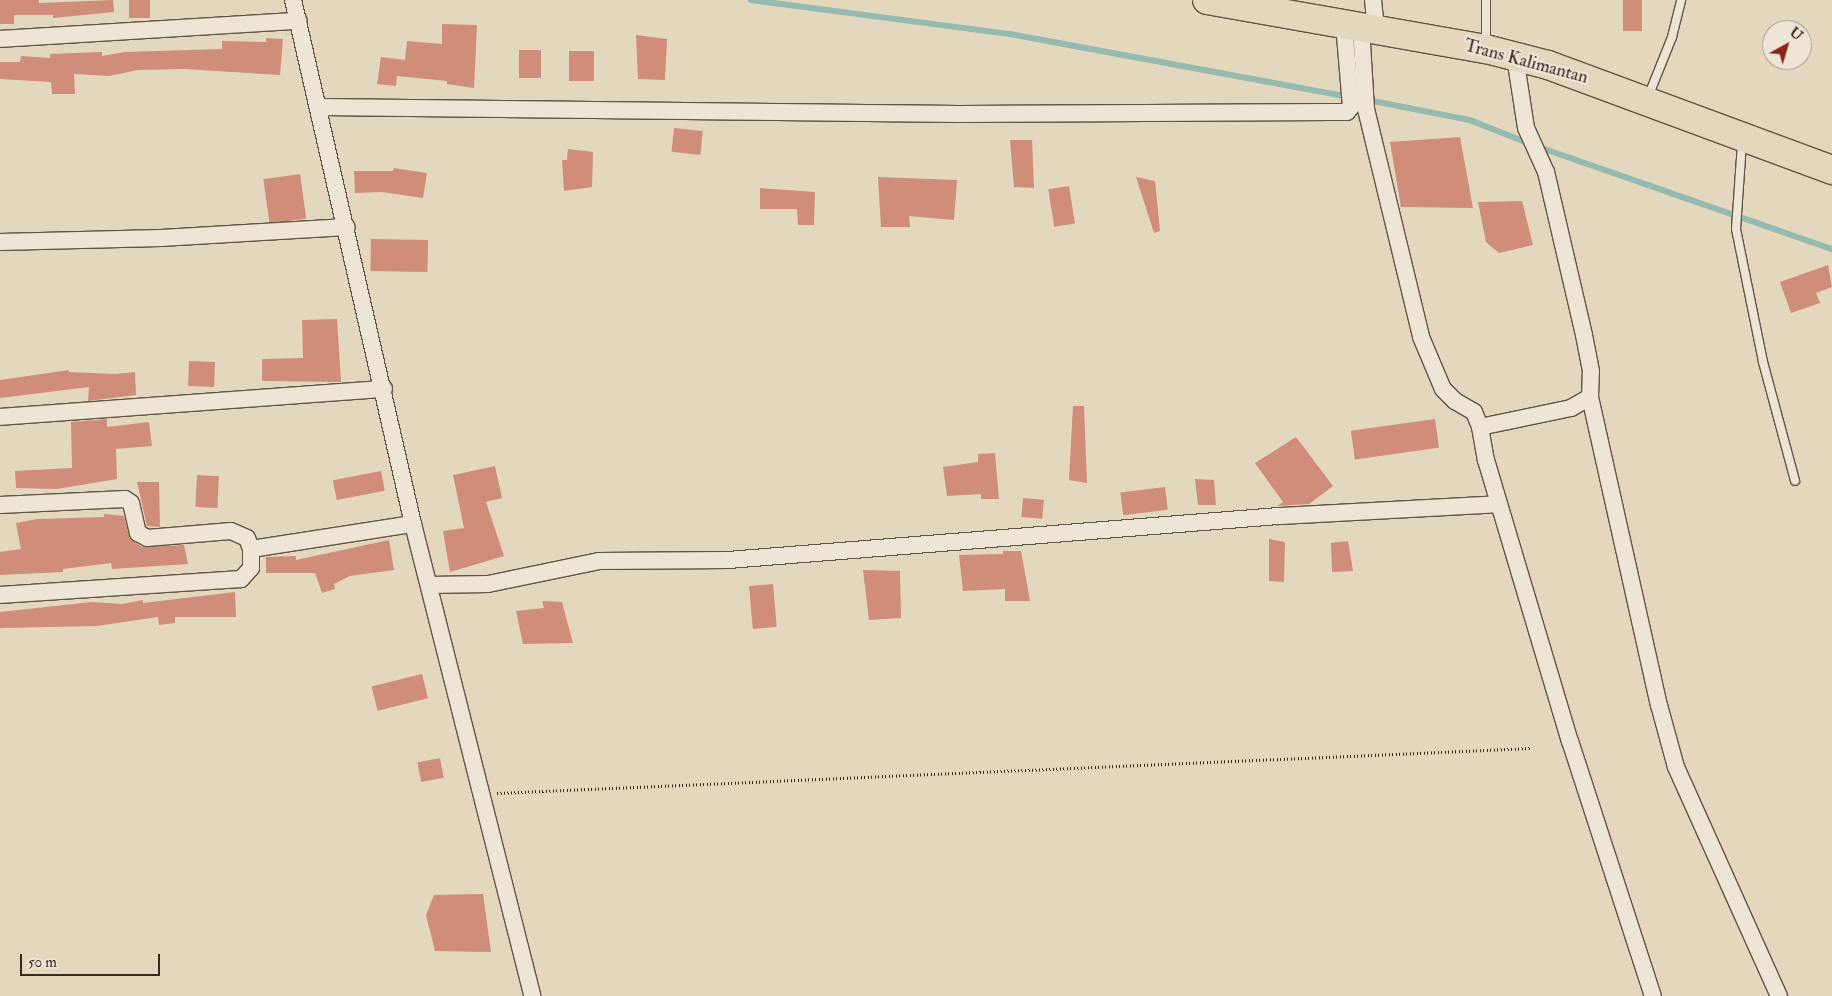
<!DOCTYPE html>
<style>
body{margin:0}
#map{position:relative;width:1832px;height:996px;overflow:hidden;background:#e3d7be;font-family:"IM FELL Double Pica",serif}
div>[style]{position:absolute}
.stream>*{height:5.5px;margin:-2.75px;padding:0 2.75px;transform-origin:2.75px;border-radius:2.75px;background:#95bab0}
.building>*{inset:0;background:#d08d7a;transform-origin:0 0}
.path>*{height:3px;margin-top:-1.5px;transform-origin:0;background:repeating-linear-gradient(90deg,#36291e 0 1px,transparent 0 3.5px)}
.roads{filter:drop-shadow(1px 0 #615446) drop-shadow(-1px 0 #615446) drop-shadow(0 1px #615446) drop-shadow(0 -1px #615446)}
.lane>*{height:8px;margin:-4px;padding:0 4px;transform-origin:4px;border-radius:4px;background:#ede5d5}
.street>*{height:16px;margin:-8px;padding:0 8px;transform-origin:8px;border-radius:8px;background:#ede5d5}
.highway>*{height:28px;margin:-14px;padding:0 14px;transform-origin:14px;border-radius:14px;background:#e3d7be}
span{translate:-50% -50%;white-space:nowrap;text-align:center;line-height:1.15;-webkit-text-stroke:4.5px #ede5d5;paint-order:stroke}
.street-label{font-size:18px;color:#36291e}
.north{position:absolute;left:1762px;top:20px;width:50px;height:50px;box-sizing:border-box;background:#ede5d5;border:1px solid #a49a8c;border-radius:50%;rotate:39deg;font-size:14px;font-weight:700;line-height:20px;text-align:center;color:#36291e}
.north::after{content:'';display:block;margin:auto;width:18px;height:22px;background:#8f2418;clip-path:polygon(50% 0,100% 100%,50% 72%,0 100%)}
.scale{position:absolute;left:20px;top:954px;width:140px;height:22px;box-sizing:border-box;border:2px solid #36291e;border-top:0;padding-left:6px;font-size:15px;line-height:18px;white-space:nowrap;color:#36291e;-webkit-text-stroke:4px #ede5d5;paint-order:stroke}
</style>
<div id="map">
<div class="stream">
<i style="left:751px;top:0;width:261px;rotate:7.5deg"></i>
<i style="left:1010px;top:34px;width:345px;rotate:10.5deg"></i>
<i style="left:1368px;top:100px;width:104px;rotate:11.1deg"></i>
<i style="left:1470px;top:120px;width:62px;rotate:21.6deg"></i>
<i style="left:1539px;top:147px;width:310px;rotate:19.2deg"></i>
</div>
<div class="building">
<i style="clip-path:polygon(0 0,39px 0,39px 3px,113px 0,114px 12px,53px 18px,53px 15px,14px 15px,14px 24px,0 24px)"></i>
<i style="left:129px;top:0;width:21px;height:18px"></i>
<i style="left:1623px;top:0;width:19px;height:31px"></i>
<i style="clip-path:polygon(442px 24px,477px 25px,474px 88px,447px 84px,447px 81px,397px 76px,396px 86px,377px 84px,381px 57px,405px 60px,407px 41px,442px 44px)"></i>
<i style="clip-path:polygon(636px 35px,667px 39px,665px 80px,638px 79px)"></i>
<i style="clip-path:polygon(266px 38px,283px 39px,280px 75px,184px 69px,138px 70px,109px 76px,74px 74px,75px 94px,52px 94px,51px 82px,0 79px,0 62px,20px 62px,21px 56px,50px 58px,50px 54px,102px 52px,102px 56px,125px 52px,222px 49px,222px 41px,266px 42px)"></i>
<i style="left:519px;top:50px;width:22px;height:28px"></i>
<i style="left:569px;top:51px;width:25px;height:30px"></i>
<i style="left:674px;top:128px;width:29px;height:24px;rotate:6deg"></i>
<i style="clip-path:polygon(1460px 137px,1473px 208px,1401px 207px,1390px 142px)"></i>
<i style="clip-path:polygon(1010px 140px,1032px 140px,1034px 188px,1014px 187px)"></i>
<i style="clip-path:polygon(568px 149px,593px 152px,592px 187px,564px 191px,562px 160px,567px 160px)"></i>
<i style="clip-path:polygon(394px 168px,427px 173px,423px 198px,382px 192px,355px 193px,354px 171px,393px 171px)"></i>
<i style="left:300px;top:174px;width:45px;height:37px;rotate:82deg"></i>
<i style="clip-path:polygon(878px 177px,957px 180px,954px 220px,909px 216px,910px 227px,881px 227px)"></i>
<i style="clip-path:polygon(1136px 177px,1155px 181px,1160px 231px,1154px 233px)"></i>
<i style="left:1069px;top:186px;width:38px;height:21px;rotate:81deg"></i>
<i style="clip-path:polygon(760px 188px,815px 192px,814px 225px,798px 225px,797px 209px,760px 209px)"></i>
<i style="clip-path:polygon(1522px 201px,1533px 245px,1499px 253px,1486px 242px,1478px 202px)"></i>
<i style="left:371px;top:239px;width:57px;height:32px;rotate:1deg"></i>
<i style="clip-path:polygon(1828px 265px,1832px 287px,1816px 293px,1820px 303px,1791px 313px,1780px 282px)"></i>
<i style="clip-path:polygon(337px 319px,341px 382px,262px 381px,262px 359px,303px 358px,302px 320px)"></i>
<i style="left:189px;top:361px;width:26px;height:25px;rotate:2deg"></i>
<i style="clip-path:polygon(69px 370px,69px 372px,115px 374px,135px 372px,136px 395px,88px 401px,89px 387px,0 398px,0 380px)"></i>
<i style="clip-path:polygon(1073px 406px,1084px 406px,1087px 483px,1069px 480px)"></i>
<i style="clip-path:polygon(107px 419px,107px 427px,149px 422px,152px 446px,116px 449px,117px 479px,57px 489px,16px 488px,15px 471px,72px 468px,71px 422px)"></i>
<i style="left:1435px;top:419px;width:29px;height:85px;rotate:82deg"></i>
<i style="clip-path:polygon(1296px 437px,1333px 486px,1309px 504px,1277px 506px,1283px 502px,1255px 463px)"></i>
<i style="clip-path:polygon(995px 453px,999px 499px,981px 499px,981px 494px,947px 496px,943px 467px,978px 462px,978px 454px)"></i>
<i style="clip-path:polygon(495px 466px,502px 498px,486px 502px,504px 556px,450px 572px,443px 531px,464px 528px,453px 475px)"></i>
<i style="left:381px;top:471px;width:20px;height:49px;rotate:79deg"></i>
<i style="left:197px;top:475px;width:22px;height:32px;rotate:3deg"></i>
<i style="clip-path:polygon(1195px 479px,1214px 480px,1216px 505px,1198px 505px)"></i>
<i style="clip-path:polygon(137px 482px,159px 482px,160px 527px,147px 526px)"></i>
<i style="left:1165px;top:487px;width:23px;height:45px;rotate:83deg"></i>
<i style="left:1023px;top:498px;width:21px;height:19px;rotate:5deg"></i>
<i style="clip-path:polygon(104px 514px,124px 516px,130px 539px,142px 547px,184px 545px,188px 564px,112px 569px,111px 563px,63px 569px,63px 572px,0 575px,0 552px,21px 549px,16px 523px,37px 519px,104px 517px)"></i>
<i style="clip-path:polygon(1269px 539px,1285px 542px,1284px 582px,1269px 581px)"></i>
<i style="clip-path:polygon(389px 540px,394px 570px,350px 576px,334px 584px,335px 589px,322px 593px,315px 573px,266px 573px,266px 557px,296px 556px,296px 560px)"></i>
<i style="clip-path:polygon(1348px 541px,1353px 571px,1332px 572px,1331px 543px)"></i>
<i style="clip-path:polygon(1003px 551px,1021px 551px,1030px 601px,1005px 601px,1005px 589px,963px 591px,959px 555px,1003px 554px)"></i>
<i style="clip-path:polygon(863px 570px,900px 571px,901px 618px,869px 620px)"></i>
<i style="left:773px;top:584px;width:43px;height:24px;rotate:85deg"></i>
<i style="clip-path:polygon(235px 592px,236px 617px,175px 617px,175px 623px,159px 625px,158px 617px,97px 626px,0 628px,0 612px,92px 602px,122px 604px,143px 600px,143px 603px)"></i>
<i style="clip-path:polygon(542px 601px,562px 602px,573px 643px,523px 644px,516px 611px,544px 608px)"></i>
<i style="left:422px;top:674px;width:25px;height:52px;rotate:76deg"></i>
<i style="left:440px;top:758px;width:20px;height:23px;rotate:79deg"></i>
<i style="clip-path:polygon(483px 894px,491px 952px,435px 951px,426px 915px,434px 895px)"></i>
</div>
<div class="path">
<i style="left:497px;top:793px;width:1034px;rotate:-2.49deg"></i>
</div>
<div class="roads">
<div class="lane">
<i style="left:1486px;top:0;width:44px;rotate:90deg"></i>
<i style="left:1648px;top:97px;width:65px;rotate:-68.2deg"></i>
<i style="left:1672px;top:37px;width:38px;rotate:-76deg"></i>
<i style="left:1742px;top:143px;width:86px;rotate:94deg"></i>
<i style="left:1736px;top:229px;width:136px;rotate:78.5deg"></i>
<i style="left:1763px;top:362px;width:123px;rotate:74.9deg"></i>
</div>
<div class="street">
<i style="left:293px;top:0;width:538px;rotate:77.1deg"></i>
<i style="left:413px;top:524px;width:487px;rotate:75.8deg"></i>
<i style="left:1373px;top:0;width:30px;rotate:84deg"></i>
<i style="left:1361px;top:27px;width:82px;rotate:86.5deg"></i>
<i style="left:1366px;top:109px;width:235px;rotate:76.4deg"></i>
<i style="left:1421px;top:337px;width:56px;rotate:67.1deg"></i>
<i style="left:1443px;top:389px;width:17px;rotate:45deg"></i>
<i style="left:1455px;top:401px;width:22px;rotate:30deg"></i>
<i style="left:1474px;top:412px;width:16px;rotate:68deg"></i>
<i style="left:1480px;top:427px;width:34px;rotate:80deg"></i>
<i style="left:1486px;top:460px;width:293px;rotate:73.4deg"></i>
<i style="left:1570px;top:741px;width:268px;rotate:72deg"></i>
<i style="left:0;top:39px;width:299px;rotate:-3.5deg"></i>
<i style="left:319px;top:107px;width:640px;rotate:0.63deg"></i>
<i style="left:959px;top:114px;width:388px;rotate:-0.3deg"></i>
<i style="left:1347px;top:112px;width:6px;rotate:-51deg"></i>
<i style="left:1351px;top:107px;width:83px;rotate:-94.8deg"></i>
<i style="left:0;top:242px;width:161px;rotate:-1.4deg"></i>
<i style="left:161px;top:238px;width:186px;rotate:-3.4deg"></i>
<i style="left:1590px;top:397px;width:316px;rotate:77.4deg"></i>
<i style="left:1659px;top:705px;width:64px;rotate:74.7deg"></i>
<i style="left:1676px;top:767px;width:251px;rotate:65.8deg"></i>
<i style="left:0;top:417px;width:385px;rotate:-4.2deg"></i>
<i style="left:1480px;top:427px;width:93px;rotate:-11.8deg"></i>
<i style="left:1571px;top:408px;width:22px;rotate:-30deg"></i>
<i style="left:1590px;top:397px;width:26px;rotate:-88deg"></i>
<i style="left:1591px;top:371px;width:37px;rotate:-101deg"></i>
<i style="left:1584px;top:335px;width:167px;rotate:-103.1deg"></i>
<i style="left:1546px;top:172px;width:48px;rotate:-114.4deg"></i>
<i style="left:1526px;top:128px;width:72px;rotate:-98.8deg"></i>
<i style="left:0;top:505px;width:125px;rotate:-2.7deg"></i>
<i style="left:125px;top:499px;width:7px;rotate:34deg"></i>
<i style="left:131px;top:503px;width:31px;rotate:77deg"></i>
<i style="left:138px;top:533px;width:10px;rotate:29deg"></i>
<i style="left:147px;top:538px;width:84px;rotate:-4.8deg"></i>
<i style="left:231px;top:531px;width:17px;rotate:24deg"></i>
<i style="left:247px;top:538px;width:12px;rotate:70deg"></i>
<i style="left:251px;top:549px;width:19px;rotate:90deg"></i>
<i style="left:251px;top:568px;width:15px;rotate:132deg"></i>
<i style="left:241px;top:579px;width:242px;rotate:176.2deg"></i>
<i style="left:251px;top:549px;width:164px;rotate:-8.8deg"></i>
<i style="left:429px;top:585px;width:59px;rotate:-1deg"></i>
<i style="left:488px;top:584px;width:113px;rotate:-11.7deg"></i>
<i style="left:599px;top:561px;width:129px;rotate:-0.4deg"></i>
<i style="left:728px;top:560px;width:553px;rotate:-4.57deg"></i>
<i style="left:1279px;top:516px;width:220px;rotate:-3.1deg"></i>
</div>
<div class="highway">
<i style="left:1207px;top:0;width:283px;rotate:10deg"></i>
<i style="left:1486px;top:49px;width:64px;rotate:14.5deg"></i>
<i style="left:1548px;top:65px;width:303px;rotate:20.3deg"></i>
</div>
</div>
<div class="street-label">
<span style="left:1526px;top:62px;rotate:15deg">Trans Kalimantan</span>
</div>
<div class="north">U</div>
<div class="scale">50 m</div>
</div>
